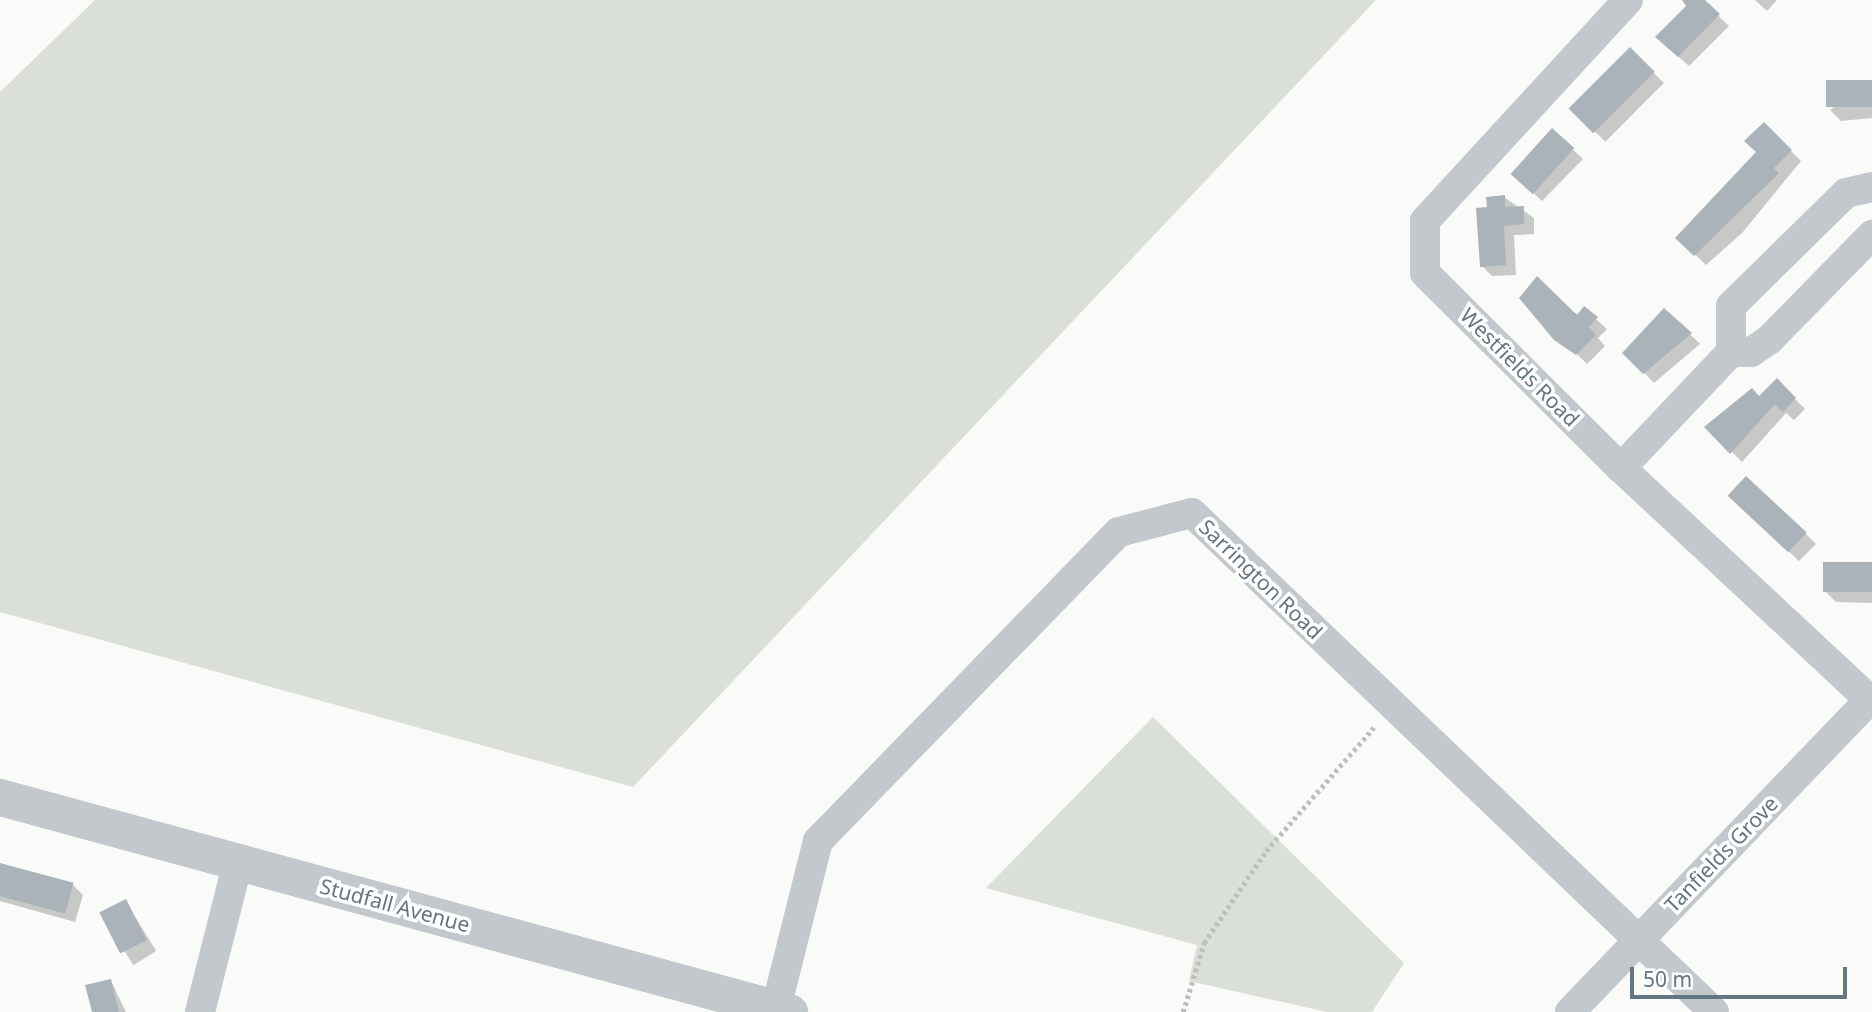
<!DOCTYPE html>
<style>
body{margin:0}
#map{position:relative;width:1872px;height:1012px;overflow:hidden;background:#fafaf8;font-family:"Noto Sans",sans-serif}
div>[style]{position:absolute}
.green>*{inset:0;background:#dadfd7}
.shadow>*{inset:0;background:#0003;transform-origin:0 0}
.building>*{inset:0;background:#aab3b9;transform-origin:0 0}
.path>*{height:4.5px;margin-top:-2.25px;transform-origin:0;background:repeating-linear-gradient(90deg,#bbbfc2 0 3.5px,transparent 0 7px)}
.minor>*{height:30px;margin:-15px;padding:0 15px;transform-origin:15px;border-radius:15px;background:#c3c8cc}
.tertiary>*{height:37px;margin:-18.5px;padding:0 18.5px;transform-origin:18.5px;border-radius:18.5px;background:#c3c8cc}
span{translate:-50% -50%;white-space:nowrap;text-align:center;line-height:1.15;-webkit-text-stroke:7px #fff;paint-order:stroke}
.street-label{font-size:21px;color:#657683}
.scale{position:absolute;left:1630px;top:967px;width:217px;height:32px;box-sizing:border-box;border:4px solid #657683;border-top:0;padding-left:9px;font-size:21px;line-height:24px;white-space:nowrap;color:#657683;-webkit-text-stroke:5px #fff;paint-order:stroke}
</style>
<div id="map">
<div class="green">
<i style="clip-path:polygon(95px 0,1376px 0,633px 787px,0 612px,0 92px)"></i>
<i style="clip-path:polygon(1153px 717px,1404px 963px,1372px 1012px,1327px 1012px,1189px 981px,1197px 945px,986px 888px)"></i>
</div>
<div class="shadow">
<i style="clip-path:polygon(1684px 0,1702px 0,1729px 26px,1689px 66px,1667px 47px,1689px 6px)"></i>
<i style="clip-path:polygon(1755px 0,1777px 0,1767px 11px)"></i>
<i style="left:1630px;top:49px;width:48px;height:83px;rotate:45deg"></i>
<i style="clip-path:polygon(1872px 81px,1872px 118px,1841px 121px,1830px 110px)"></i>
<i style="clip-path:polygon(1764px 125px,1801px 161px,1742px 233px,1706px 265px,1688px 248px,1758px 152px)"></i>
<i style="clip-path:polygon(1552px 130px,1583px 159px,1542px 201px,1522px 183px)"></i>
<i style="clip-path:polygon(1504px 197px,1534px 218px,1534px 234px,1514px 235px,1516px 275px,1492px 276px,1482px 266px,1488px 209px)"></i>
<i style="clip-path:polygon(1521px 298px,1596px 319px,1607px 329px,1598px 338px,1605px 346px,1587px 364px)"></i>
<i style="clip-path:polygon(1690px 334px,1700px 344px,1654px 383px,1625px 353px)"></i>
<i style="clip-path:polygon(1777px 381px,1805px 409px,1794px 420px,1786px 413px,1742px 462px,1707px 427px,1760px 399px)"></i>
<i style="clip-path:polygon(1741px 506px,1806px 534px,1816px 544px,1799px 561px)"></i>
<i style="clip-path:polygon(1872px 564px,1872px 603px,1836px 602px,1825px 591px)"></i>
<i style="clip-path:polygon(0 865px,72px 884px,83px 895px,75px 922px,0 901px)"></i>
<i style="left:125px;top:901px;width:59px;height:27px;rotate:58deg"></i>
<i style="clip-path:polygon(111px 981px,126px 1012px,93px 1012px)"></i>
</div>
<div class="building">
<i style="clip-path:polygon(1682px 0,1705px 0,1720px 14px,1678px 57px,1655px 37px,1686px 6px)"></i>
<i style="left:1630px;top:47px;width:35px;height:87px;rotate:45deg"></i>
<i style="left:1872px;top:80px;width:27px;height:46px;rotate:90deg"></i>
<i style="clip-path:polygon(1764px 122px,1792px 150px,1774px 168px,1779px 173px,1694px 256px,1675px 238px,1756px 152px,1744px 141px)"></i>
<i style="left:1552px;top:128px;width:30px;height:62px;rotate:42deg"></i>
<i style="clip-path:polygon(1505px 195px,1505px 207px,1524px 206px,1524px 224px,1504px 226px,1506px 265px,1480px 267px,1476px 208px,1487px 207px,1486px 197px)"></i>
<i style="clip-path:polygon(1537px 276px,1577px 315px,1584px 306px,1598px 317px,1589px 327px,1596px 335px,1576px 355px,1554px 340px,1519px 298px)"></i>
<i style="clip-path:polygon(1664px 308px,1692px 333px,1643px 374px,1622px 353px)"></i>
<i style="clip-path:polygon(1777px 378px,1796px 398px,1783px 412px,1775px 404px,1730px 454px,1704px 427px,1752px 388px,1759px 396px)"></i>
<i style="left:1746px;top:476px;width:83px;height:27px;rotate:43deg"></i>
<i style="left:1872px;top:562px;width:30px;height:49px;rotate:90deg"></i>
<i style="left:0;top:863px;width:76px;height:32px;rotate:15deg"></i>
<i style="left:126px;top:899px;width:46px;height:30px;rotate:63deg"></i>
<i style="clip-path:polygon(111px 979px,119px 1012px,92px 1012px,85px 985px)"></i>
</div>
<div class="path">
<i style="left:1183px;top:1012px;width:72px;rotate:-73.1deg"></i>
<i style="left:1204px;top:943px;width:111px;rotate:-56deg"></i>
<i style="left:1266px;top:851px;width:164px;rotate:-48.9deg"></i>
</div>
<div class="minor">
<i style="left:1628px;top:0;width:300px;rotate:132.6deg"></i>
<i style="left:1425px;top:221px;width:52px;rotate:90deg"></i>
<i style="left:1425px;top:273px;width:276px;rotate:44.9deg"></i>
<i style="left:1621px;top:468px;width:343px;rotate:43deg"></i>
<i style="left:1731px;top:352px;width:20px"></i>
<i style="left:1751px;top:352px;width:23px;rotate:-34deg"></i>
<i style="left:1770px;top:339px;width:146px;rotate:-45.6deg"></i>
<i style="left:1621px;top:468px;width:160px;rotate:-46.5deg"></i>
<i style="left:1731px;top:352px;width:46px;rotate:-90deg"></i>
<i style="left:1731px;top:306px;width:161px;rotate:-44.5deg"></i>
<i style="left:1846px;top:193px;width:27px;rotate:-13deg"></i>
<i style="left:776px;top:1008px;width:172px;rotate:-75.9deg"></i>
<i style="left:818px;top:841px;width:431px;rotate:-45.8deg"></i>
<i style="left:1119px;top:532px;width:75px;rotate:-14.6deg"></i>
<i style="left:1192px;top:513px;width:722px;rotate:43.71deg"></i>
<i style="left:200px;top:1012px;width:155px;rotate:-75.8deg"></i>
<i style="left:1570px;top:1012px;width:436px;rotate:-46.2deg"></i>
</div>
<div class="tertiary">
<i style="left:0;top:797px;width:818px;rotate:15.24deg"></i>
</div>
<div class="street-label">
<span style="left:1520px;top:367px;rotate:45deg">Westfields Road</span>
<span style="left:1261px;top:579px;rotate:44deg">Sarrington Road</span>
<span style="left:1721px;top:854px;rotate:-46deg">Tanfields Grove</span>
<span style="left:395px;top:905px;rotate:15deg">Studfall Avenue</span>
</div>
<div class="scale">50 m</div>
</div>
